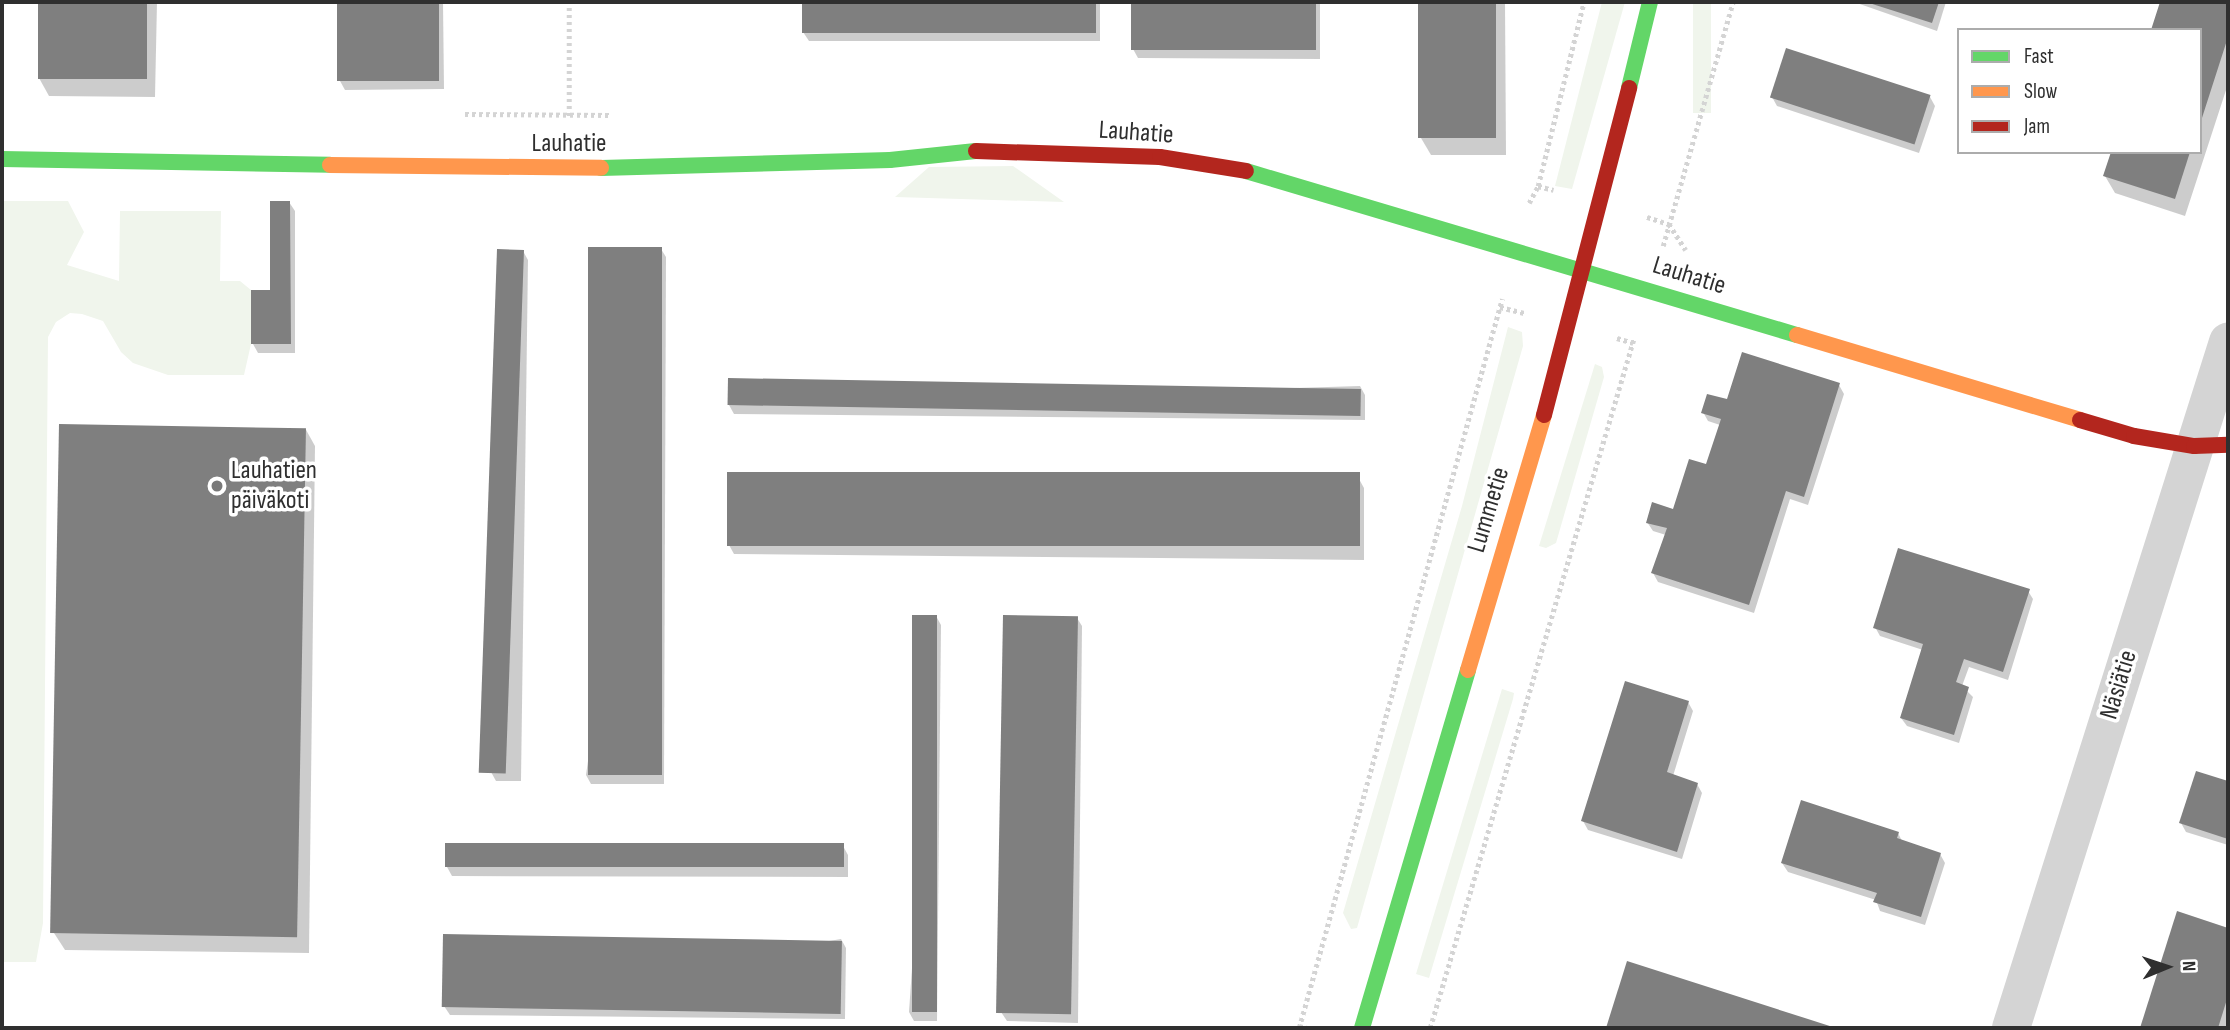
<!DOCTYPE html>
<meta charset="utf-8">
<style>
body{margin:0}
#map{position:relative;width:2230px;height:1030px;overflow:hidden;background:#fff;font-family:"Sofia Sans Condensed",sans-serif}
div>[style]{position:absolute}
.green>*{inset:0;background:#f0f5ec;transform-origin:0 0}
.shadow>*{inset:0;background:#0003}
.building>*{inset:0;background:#7f7f7f;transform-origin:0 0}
.path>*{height:4.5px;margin-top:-2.25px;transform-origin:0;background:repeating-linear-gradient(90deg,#d4d4d4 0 3.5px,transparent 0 7px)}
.street>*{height:38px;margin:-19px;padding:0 19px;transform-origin:19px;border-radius:19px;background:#d4d4d4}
.fast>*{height:16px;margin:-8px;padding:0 8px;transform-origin:8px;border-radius:8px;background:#63d668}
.slow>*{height:16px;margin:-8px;padding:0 8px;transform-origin:8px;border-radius:8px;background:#ff974d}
.jam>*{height:16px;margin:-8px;padding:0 8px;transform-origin:8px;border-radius:8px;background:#b3261e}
.dots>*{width:19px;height:19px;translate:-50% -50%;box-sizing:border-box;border:4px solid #fff;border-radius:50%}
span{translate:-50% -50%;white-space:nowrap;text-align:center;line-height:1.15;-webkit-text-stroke:7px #fff;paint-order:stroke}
.street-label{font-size:26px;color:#2f2f2f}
.poi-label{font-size:26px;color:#2f2f2f}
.left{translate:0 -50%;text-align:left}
.frame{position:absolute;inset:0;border:4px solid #2f2f2f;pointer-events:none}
.legend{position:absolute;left:1957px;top:28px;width:245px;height:126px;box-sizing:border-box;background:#fff;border:2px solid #acacac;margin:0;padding:9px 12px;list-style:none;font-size:21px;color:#2f2f2f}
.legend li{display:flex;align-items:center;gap:14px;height:35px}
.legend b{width:35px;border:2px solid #acacac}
.north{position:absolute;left:2132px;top:932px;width:70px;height:70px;-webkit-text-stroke:5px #fff;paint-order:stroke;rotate:88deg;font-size:19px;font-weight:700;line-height:28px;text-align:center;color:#2f2f2f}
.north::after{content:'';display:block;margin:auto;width:24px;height:32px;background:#2f2f2f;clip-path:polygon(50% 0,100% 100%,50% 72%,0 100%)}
</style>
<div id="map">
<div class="green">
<i style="clip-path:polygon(1602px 2px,1625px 2px,1572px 189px,1555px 186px)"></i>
<i style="left:1693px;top:2px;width:18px;height:111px"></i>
<i style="clip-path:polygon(1013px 166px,1064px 202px,895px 197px,929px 167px)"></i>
<i style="clip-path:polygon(2px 201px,68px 201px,84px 232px,67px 265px,119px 281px,120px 211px,221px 211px,220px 281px,240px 281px,251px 290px,251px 344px,244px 375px,168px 375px,133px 363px,121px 352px,103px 321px,82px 314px,70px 313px,56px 322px,48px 337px,43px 923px,36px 962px,2px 962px)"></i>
<i style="clip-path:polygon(1508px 327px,1522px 332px,1523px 346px,1357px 928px,1351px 929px,1343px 913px,1462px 506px)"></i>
<i style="clip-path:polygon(1595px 364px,1602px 367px,1604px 377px,1556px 543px,1546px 548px,1539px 546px)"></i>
<i style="clip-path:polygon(1502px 689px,1514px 693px,1513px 699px,1429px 978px,1416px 974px)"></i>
</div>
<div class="shadow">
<i style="clip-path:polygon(40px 2px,157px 2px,155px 97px,49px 96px,39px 78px)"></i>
<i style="clip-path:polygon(339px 2px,443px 2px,444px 89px,345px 90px,340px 81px)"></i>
<i style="clip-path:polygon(803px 2px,1100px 2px,1100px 41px,809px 41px,803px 32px)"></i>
<i style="clip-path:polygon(1133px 2px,1320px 2px,1320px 59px,1138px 58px,1133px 49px)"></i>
<i style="clip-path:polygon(1420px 2px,1505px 2px,1506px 155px,1431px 155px,1421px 138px)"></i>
<i style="clip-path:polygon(1854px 2px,1946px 2px,1937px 31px)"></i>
<i style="clip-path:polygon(2162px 2px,2228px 2px,2228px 84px,2185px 216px,2115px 193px,2105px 176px,2113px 152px,2200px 152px,2200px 30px,2152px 30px)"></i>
<i style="clip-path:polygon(1772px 97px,1930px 97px,1935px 106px,1919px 153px,1777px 106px)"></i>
<i style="clip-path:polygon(289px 202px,295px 211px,295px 353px,258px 353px,253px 344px,272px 292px)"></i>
<i style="clip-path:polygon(661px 249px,666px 257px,664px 784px,591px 784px,586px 775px)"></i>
<i style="clip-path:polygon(523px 251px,528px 260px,521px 781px,496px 781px,491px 772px)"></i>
<i style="clip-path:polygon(1839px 385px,1844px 394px,1808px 505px,1790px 499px,1754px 613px,1658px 582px,1653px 573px,1666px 535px,1653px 531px,1647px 522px,1674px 511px,1707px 466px,1720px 425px,1708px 421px,1703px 412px,1729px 402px)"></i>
<i style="clip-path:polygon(1360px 386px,1365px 395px,1365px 420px,734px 414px,729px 405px)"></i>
<i style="clip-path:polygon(305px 428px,315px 446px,309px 953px,65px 950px,54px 933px)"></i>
<i style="clip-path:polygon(1359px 479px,1364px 488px,1364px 560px,734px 554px,729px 545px)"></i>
<i style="clip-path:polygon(2028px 591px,2033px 599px,2008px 680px,1969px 667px,1962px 686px,1973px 697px,1959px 743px,1907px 726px,1901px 718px,1923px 650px,1880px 636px,1875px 627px)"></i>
<i style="clip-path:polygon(936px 616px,941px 625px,937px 1021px,914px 1021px,909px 1012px)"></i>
<i style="clip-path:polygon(1077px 618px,1082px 626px,1078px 1023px,1007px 1021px,1001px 1012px)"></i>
<i style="clip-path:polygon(1688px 702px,1693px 711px,1673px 776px,1697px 784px,1702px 793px,1682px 859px,1588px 830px,1583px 821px)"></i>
<i style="clip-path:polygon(2197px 773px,2228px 783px,2228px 845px,2186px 832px,2181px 823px)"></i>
<i style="clip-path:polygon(1898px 833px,1902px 841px,1940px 854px,1945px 863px,1925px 925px,1880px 911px,1876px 900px,1788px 872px,1782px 863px)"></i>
<i style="clip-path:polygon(843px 846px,848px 855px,848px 877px,452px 876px,447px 867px)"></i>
<i style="clip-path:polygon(2178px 913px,2228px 929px,2228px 1028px,2141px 1028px)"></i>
<i style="clip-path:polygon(841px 939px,846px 948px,845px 1019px,450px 1015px,444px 1006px)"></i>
<i style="clip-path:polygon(1628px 964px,1832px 1028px,1608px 1028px)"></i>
</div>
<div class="building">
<i style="left:38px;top:2px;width:109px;height:77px"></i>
<i style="left:337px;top:2px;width:102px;height:79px"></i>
<i style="left:802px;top:2px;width:294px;height:31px"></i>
<i style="left:1131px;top:2px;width:185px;height:48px"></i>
<i style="left:1418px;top:2px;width:78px;height:136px"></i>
<i style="clip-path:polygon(1866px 2px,1939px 2px,1932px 23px)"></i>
<i style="clip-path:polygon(2160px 2px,2228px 2px,2228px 37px,2201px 121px,2200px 30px,2151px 30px)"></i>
<i style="left:1786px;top:48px;width:152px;height:52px;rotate:18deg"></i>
<i style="clip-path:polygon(2111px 152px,2190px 152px,2175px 199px,2103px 176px)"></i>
<i style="clip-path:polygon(270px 201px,290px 201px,291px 344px,251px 344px,251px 290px,270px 290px)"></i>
<i style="left:588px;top:247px;width:74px;height:528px"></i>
<i style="left:497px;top:249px;width:27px;height:524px;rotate:2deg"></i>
<i style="clip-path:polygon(1742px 352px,1840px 383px,1804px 497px,1786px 491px,1749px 605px,1651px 573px,1667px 528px,1646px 523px,1652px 502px,1673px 509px,1689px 459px,1706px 464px,1721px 419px,1701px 413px,1707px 394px,1727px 399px)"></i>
<i style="left:728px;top:378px;width:633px;height:27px;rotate:1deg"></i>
<i style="left:59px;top:424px;width:247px;height:509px;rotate:1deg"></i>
<i style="left:727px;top:472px;width:633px;height:74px"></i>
<i style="clip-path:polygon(1898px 548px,2030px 589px,2003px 672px,1964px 659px,1956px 682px,1969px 687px,1954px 735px,1900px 718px,1923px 644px,1873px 628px)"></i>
<i style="left:912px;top:615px;width:25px;height:397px"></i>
<i style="left:1003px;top:615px;width:75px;height:398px;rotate:1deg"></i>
<i style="clip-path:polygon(1625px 681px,1689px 701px,1667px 772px,1698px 783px,1677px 852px,1581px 821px)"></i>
<i style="clip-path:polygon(2196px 771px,2228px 781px,2228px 839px,2179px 823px)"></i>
<i style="clip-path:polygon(1801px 800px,1899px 832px,1897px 838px,1941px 853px,1921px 917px,1873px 902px,1877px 893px,1781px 863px)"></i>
<i style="left:445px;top:843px;width:399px;height:24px"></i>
<i style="clip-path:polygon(2177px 911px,2228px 928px,2228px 996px,2218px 1028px,2140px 1028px)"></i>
<i style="left:443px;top:934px;width:399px;height:73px;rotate:1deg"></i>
<i style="clip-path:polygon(1627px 961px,1836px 1028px,1606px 1028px)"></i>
</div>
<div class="path">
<i style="left:465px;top:114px;width:145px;rotate:0.4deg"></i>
<i style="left:569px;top:116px;width:114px;rotate:-90deg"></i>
<i style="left:1538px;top:186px;width:16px;rotate:14deg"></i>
<i style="left:1529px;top:203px;width:19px;rotate:-62deg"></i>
<i style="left:1538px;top:186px;width:190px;rotate:-76deg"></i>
<i style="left:1647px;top:217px;width:23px;rotate:18deg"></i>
<i style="left:1669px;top:224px;width:31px;rotate:57deg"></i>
<i style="left:1663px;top:246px;width:254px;rotate:-74deg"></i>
<i style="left:1500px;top:307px;width:25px;rotate:14deg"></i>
<i style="left:1617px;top:338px;width:17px;rotate:17deg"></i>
<i style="left:1299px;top:1026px;width:8px;rotate:14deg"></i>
<i style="left:1299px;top:1028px;width:757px;rotate:-74.44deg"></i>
<i style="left:1430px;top:1028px;width:720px;rotate:-73.53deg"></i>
</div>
<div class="street">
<i style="left:2011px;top:1028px;width:720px;rotate:-72.45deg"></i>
</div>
<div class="fast">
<i style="left:1629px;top:88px;width:89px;rotate:-76.3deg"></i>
<i style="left:2px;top:159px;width:328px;rotate:1deg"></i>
<i style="left:601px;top:168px;width:289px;rotate:-1.6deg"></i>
<i style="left:890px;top:160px;width:86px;rotate:-6deg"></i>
<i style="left:1246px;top:171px;width:575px;rotate:16.58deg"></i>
<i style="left:1362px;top:1028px;width:373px;rotate:-73.5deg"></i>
</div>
<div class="slow">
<i style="left:330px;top:165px;width:271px;rotate:0.6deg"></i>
<i style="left:1797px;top:335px;width:295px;rotate:16.7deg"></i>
<i style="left:1468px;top:670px;width:266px;rotate:-73.4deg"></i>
</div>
<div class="jam">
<i style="left:976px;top:151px;width:184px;rotate:1.9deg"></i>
<i style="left:1160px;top:157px;width:87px;rotate:9.2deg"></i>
<i style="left:1544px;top:415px;width:338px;rotate:-75.4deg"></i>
<i style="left:2080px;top:420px;width:56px;rotate:16.5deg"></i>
<i style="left:2134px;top:436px;width:61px;rotate:9.5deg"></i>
<i style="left:2194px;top:446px;width:34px;rotate:-2deg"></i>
</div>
<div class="dots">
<i style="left:217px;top:486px;background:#787878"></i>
</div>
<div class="street-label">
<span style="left:1136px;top:133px;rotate:4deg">Lauhatie</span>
<span style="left:569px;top:144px">Lauhatie</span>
<span style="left:1689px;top:276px;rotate:17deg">Lauhatie</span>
<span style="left:1489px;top:510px;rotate:-73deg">Lummetie</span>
<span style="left:2119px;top:685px;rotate:-73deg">Näsiätie</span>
</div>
<div class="poi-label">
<span class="left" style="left:231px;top:486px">Lauhatien<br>päiväkoti</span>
</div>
<div class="frame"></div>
<ul class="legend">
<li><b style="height:9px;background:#63d668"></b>Fast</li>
<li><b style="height:9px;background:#ff974d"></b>Slow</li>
<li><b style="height:9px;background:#b3261e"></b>Jam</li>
</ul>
<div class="north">N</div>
</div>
